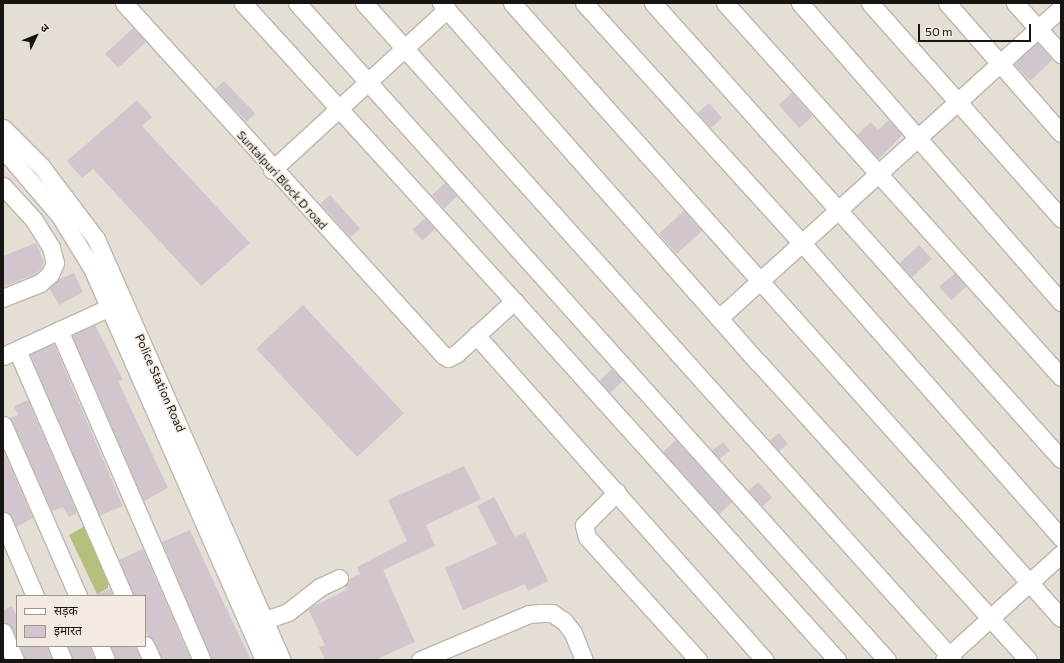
<!DOCTYPE html>
<meta charset="utf-8">
<style>
body{margin:0}
#map{position:relative;width:1064px;height:663px;overflow:hidden;background:#e5ded4;font-family:Commissioner,"Noto Sans Devanagari",sans-serif}
div>[style]{position:absolute}
.green>*{inset:0;background:#b6be7d}
.building>*{inset:0;background:#d1c6cd;transform-origin:0 0}
.roads{filter:drop-shadow(1px 0 #beb6ad) drop-shadow(-1px 0 #beb6ad) drop-shadow(0 1px #beb6ad) drop-shadow(0 -1px #beb6ad)}
.minor>*{height:17px;margin:-8.5px;padding:0 8.5px;transform-origin:8.5px;border-radius:8.5px;background:#fff}
span{translate:-50% -50%;white-space:nowrap;text-align:center;line-height:1.15;-webkit-text-stroke:3px #f3ebe1;paint-order:stroke}
.street-label{font-size:12px;color:#171511}
.frame{position:absolute;inset:0;border:4px solid #171511;pointer-events:none}
.legend{position:absolute;left:16px;top:595px;width:130px;height:52px;box-sizing:border-box;background:#f3ebe1;border:1px solid #9b958e;margin:0;padding:5px 7px;list-style:none;font-size:12px;color:#171511}
.legend li{display:flex;align-items:center;gap:8px;height:20px}
.legend b{width:20px;border:1px solid #9b958e}
.north{position:absolute;left:16px;top:16px;width:40px;height:40px;-webkit-text-stroke:3px #f3ebe1;paint-order:stroke;rotate:47deg;font-size:11px;font-weight:700;line-height:16px;text-align:center;color:#171511}
.north::after{content:'';display:block;margin:auto;width:14px;height:18px;background:#171511;clip-path:polygon(50% 0,100% 100%,50% 72%,0 100%)}
.scale{position:absolute;left:918px;top:24px;width:113px;height:18px;box-sizing:border-box;border:2px solid #171511;border-top:0;padding-left:5px;font-size:12px;line-height:14px;white-space:nowrap;color:#171511;-webkit-text-stroke:3px #f3ebe1;paint-order:stroke}
</style>
<div id="map">
<div class="green">
<i style="clip-path:polygon(92px 522px,108px 581px,108px 588px,97px 594px,69px 535px)"></i>
</div>
<div class="building">
<i style="left:133px;top:28px;width:19px;height:38px;rotate:47deg"></i>
<i style="left:1037px;top:43px;width:23px;height:31px;rotate:47deg"></i>
<i style="left:224px;top:81px;width:45px;height:12px;rotate:46deg"></i>
<i style="left:792px;top:93px;width:31px;height:18px;rotate:48deg"></i>
<i style="clip-path:polygon(137px 100px,152px 117px,142px 126px,250px 243px,201px 286px,93px 169px,82px 178px,67px 161px)"></i>
<i style="left:709px;top:103px;width:20px;height:15px;rotate:49deg"></i>
<i style="clip-path:polygon(889px 120px,902px 135px,879px 159px,857px 135px,871px 122px,878px 130px)"></i>
<i style="left:445px;top:183px;width:18px;height:18px;rotate:47deg"></i>
<i style="left:330px;top:195px;width:45px;height:13px;rotate:48deg"></i>
<i style="left:684px;top:211px;width:27px;height:34px;rotate:48deg"></i>
<i style="left:425px;top:218px;width:15px;height:17px;rotate:48deg"></i>
<i style="clip-path:polygon(36px 243px,44px 262px,42px 268px,35px 274px,3px 287px,3px 256px)"></i>
<i style="left:919px;top:245px;width:19px;height:27px;rotate:47deg"></i>
<i style="clip-path:polygon(74px 273px,83px 292px,59px 305px,49px 288px,59px 279px)"></i>
<i style="left:955px;top:273px;width:18px;height:21px;rotate:49deg"></i>
<i style="left:303px;top:305px;width:148px;height:64px;rotate:47deg"></i>
<i style="clip-path:polygon(95px 325px,123px 380px,118px 381px,168px 488px,144px 501px,72px 336px)"></i>
<i style="left:54px;top:344px;width:176px;height:26px;rotate:67deg"></i>
<i style="left:612px;top:369px;width:16px;height:18px;rotate:47deg"></i>
<i style="clip-path:polygon(28px 400px,77px 513px,69px 517px,63px 507px,52px 511px,10px 418px,18px 415px,14px 406px)"></i>
<i style="left:779px;top:433px;width:14px;height:12px;rotate:51deg"></i>
<i style="left:676px;top:440px;width:84px;height:18px;rotate:48deg"></i>
<i style="left:723px;top:442px;width:11px;height:14px;rotate:52deg"></i>
<i style="clip-path:polygon(3px 450px,33px 518px,16px 527px,9px 513px,3px 511px)"></i>
<i style="clip-path:polygon(464px 466px,481px 499px,426px 525px,435px 546px,383px 570px,415px 642px,375px 660px,325px 660px,319px 647px,325px 645px,308px 609px,346px 590px,345px 586px,349px 579px,360px 574px,357px 567px,407px 541px,388px 500px)"></i>
<i style="left:758px;top:482px;width:21px;height:13px;rotate:47deg"></i>
<i style="clip-path:polygon(494px 497px,515px 537px,525px 532px,548px 581px,528px 591px,525px 584px,463px 610px,445px 568px,497px 544px,477px 506px)"></i>
<i style="clip-path:polygon(190px 530px,223px 602px,251px 660px,212px 660px,162px 542px)"></i>
<i style="clip-path:polygon(143px 549px,191px 660px,162px 660px,154px 641px,148px 636px,145px 628px,145px 596px,134px 596px,119px 560px)"></i>
<i style="clip-path:polygon(110px 589px,113px 596px,94px 596px,94px 595px)"></i>
<i style="clip-path:polygon(12px 606px,17px 617px,17px 639px,9px 624px,3px 622px,3px 610px)"></i>
<i style="clip-path:polygon(20px 646px,47px 646px,52px 660px,25px 660px)"></i>
<i style="clip-path:polygon(68px 646px,90px 646px,95px 660px,73px 660px)"></i>
<i style="clip-path:polygon(111px 646px,135px 646px,141px 660px,116px 660px)"></i>
</div>
<div class="roads">
<div class="minor">
<i style="left:124px;top:3px;width:475px;rotate:47.8deg"></i>
<i style="left:443px;top:355px;width:6px;rotate:31deg"></i>
<i style="left:448px;top:358px;width:9px;rotate:-27deg"></i>
<i style="left:456px;top:354px;width:79px;rotate:-42.4deg"></i>
<i style="left:514px;top:301px;width:403px;rotate:-132.3deg"></i>
<i style="left:297px;top:3px;width:883px;rotate:48.08deg"></i>
<i style="left:364px;top:3px;width:882px;rotate:48.12deg"></i>
<i style="left:441px;top:3px;width:479px;rotate:48.6deg"></i>
<i style="left:758px;top:362px;width:402px;rotate:47.8deg"></i>
<i style="left:512px;top:3px;width:824px;rotate:48.25deg"></i>
<i style="left:584px;top:3px;width:324px;rotate:47.8deg"></i>
<i style="left:802px;top:243px;width:393px;rotate:48.7deg"></i>
<i style="left:653px;top:3px;width:612px;rotate:48.18deg"></i>
<i style="left:725px;top:3px;width:503px;rotate:48.06deg"></i>
<i style="left:800px;top:3px;width:397px;rotate:48.9deg"></i>
<i style="left:870px;top:3px;width:288px;rotate:48.4deg"></i>
<i style="left:947px;top:3px;width:173px;rotate:48.8deg"></i>
<i style="left:1015px;top:3px;width:69px;rotate:48deg"></i>
<i style="left:3px;top:128px;width:54px;rotate:45deg"></i>
<i style="left:41px;top:166px;width:91px;rotate:53deg"></i>
<i style="left:96px;top:239px;width:460px;rotate:66.2deg"></i>
<i style="left:3px;top:149px;width:88px;rotate:49.6deg"></i>
<i style="left:60px;top:216px;width:61px;rotate:58.4deg"></i>
<i style="left:92px;top:268px;width:428px;rotate:66.3deg"></i>
<i style="left:272px;top:170px;width:238px;rotate:-42.6deg"></i>
<i style="left:3px;top:186px;width:46px;rotate:47.6deg"></i>
<i style="left:34px;top:220px;width:32px;rotate:58deg"></i>
<i style="left:51px;top:247px;width:16px;rotate:76deg"></i>
<i style="left:55px;top:263px;width:12px;rotate:114deg"></i>
<i style="left:50px;top:274px;width:13px;rotate:138deg"></i>
<i style="left:40px;top:283px;width:40px;rotate:158deg"></i>
<i style="left:514px;top:301px;width:483px;rotate:48deg"></i>
<i style="left:719px;top:318px;width:462px;rotate:-42.2deg"></i>
<i style="left:59px;top:330px;width:360px;rotate:66.6deg"></i>
<i style="left:476px;top:335px;width:435px;rotate:48.4deg"></i>
<i style="left:17px;top:350px;width:268px;rotate:66.5deg"></i>
<i style="left:3px;top:356px;width:118px;rotate:-24.6deg"></i>
<i style="left:3px;top:425px;width:187px;rotate:66.3deg"></i>
<i style="left:617px;top:492px;width:47px;rotate:135deg"></i>
<i style="left:584px;top:525px;width:12px;rotate:76deg"></i>
<i style="left:587px;top:537px;width:166px;rotate:47.9deg"></i>
<i style="left:3px;top:521px;width:82px;rotate:66.9deg"></i>
<i style="left:265px;top:620px;width:24px;rotate:-19deg"></i>
<i style="left:288px;top:612px;width:41px;rotate:-38deg"></i>
<i style="left:320px;top:587px;width:21px;rotate:-25deg"></i>
<i style="left:3px;top:632px;width:30px;rotate:67deg"></i>
<i style="left:145px;top:645px;width:17px;rotate:65deg"></i>
<i style="left:57px;top:646px;width:15px;rotate:67deg"></i>
<i style="left:100px;top:646px;width:15px;rotate:67deg"></i>
<i style="left:420px;top:660px;width:118px;rotate:-22.9deg"></i>
<i style="left:529px;top:614px;width:13px;rotate:-4deg"></i>
<i style="left:542px;top:613px;width:10px"></i>
<i style="left:552px;top:613px;width:14px;rotate:34deg"></i>
<i style="left:564px;top:621px;width:15px;rotate:53deg"></i>
<i style="left:573px;top:633px;width:29px;rotate:68deg"></i>
<i style="left:944px;top:660px;width:158px;rotate:-42.2deg"></i>
</div>
</div>
<div class="street-label">
<span style="left:282px;top:180px;rotate:48deg">Suntalpuri Block D road</span>
<span style="left:160px;top:383px;rotate:66deg">Police Station Road</span>
</div>
<div class="frame"></div>
<ul class="legend">
<li><b style="height:5px;background:#fff"></b>सड़क</li>
<li><b style="height:11px;background:#d1c6cd"></b>इमारत</li>
</ul>
<div class="north">उ</div>
<div class="scale">50 m</div>
</div>
